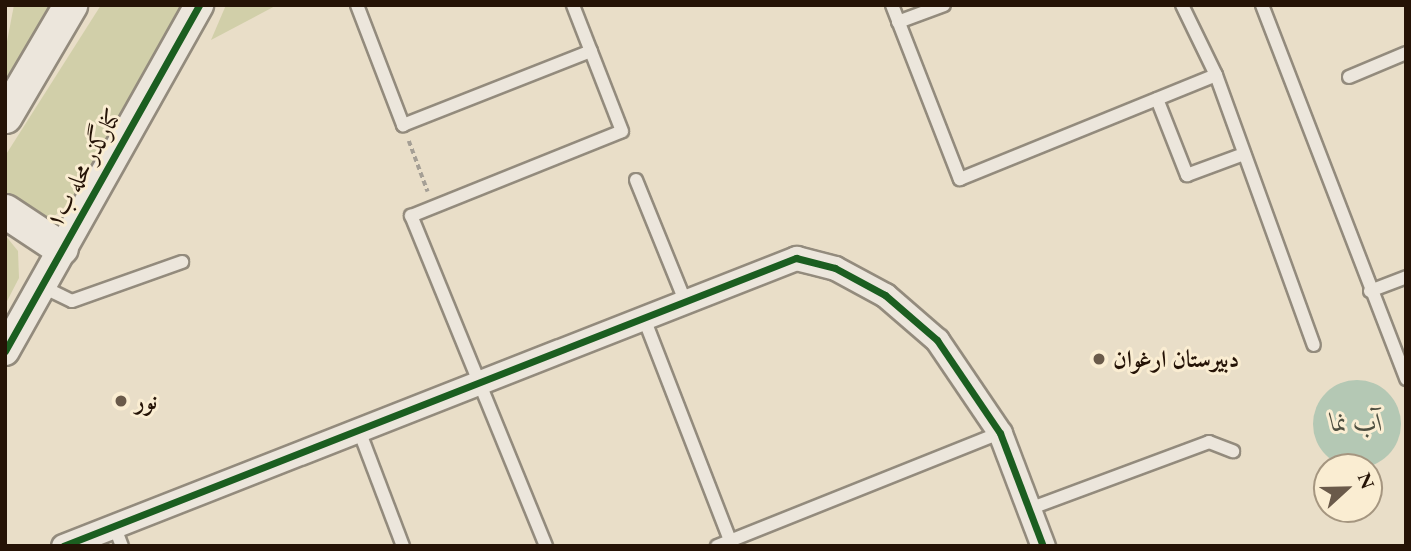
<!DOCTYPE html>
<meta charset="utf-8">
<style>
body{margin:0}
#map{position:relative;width:1411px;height:551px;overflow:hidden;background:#e9dec8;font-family:"EB Garamond",Amiri,serif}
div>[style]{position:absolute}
.green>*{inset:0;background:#d1cfa9}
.water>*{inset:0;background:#b4c8b4}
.round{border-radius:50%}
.path>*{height:3.5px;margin-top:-1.75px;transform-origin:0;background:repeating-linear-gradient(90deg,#a59f95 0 5px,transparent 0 8.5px)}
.roads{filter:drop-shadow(2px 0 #938b7d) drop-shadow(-2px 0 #938b7d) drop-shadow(0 2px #938b7d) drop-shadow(0 -2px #938b7d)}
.service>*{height:12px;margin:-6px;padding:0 6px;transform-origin:6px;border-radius:6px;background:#ece6dc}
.minor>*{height:23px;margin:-11.5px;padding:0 11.5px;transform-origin:11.5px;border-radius:11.5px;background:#ece6dc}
.tertiary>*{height:28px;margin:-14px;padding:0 14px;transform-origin:14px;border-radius:14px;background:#ece6dc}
.secondary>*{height:33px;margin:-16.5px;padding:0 16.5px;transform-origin:16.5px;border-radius:16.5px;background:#ece6dc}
.cycleway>*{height:7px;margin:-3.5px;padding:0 3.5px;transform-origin:3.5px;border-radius:3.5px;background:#1b5e20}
.dots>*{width:19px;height:19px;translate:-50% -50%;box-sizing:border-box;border:4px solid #faedd2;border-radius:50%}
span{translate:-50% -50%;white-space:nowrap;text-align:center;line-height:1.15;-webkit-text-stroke:6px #faedd2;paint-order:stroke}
.street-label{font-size:24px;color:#251306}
.poi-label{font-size:24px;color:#251306;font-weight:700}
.left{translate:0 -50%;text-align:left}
.water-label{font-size:26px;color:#4f4f40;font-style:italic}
.frame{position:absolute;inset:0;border:7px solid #251306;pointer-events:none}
.north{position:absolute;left:1313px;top:453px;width:70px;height:70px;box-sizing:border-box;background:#faedd2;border:2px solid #a59680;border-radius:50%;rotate:68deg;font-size:19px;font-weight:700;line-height:28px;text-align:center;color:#251306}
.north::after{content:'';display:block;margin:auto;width:24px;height:32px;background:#6a5a4a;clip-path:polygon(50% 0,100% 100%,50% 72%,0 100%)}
</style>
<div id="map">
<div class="green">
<i style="clip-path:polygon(14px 5px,57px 5px,5px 94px,5px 52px)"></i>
<i style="clip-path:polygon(101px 5px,189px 5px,78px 196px,52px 218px,33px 217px,5px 194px,5px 156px)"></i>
<i style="clip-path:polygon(226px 5px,277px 5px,211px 40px)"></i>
<i style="clip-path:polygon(5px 235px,18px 251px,19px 278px,5px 305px)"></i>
</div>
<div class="water">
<i class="round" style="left:1313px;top:380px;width:88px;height:88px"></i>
</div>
<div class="path">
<i style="left:409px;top:141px;width:54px;rotate:69.6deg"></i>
</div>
<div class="roads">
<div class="service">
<i style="left:357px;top:5px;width:129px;rotate:69deg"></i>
<i style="left:403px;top:125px;width:202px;rotate:-21.5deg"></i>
<i style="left:892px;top:5px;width:187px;rotate:68.7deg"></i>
<i style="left:960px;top:179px;width:276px;rotate:-22.1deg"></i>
<i style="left:1182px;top:5px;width:78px;rotate:64.1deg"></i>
<i style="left:1216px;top:75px;width:287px;rotate:70.1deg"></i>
<i style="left:1262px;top:5px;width:401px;rotate:68.9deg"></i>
<i style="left:898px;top:22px;width:49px;rotate:-20.3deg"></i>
<i style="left:1349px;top:77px;width:62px;rotate:-22.8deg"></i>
<i style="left:1157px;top:99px;width:82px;rotate:68.5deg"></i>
<i style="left:1187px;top:175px;width:61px;rotate:-20.2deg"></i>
<i style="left:636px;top:180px;width:133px;rotate:67.9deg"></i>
<i style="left:41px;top:286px;width:34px;rotate:26deg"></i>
<i style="left:72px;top:301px;width:117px;rotate:-19.5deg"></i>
<i style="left:1370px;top:291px;width:39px;rotate:-21deg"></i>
<i style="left:645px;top:321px;width:235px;rotate:68.8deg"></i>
<i style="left:360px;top:433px;width:121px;rotate:69.2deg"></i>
<i style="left:1029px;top:509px;width:192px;rotate:-20.4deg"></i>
<i style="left:1209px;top:442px;width:26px;rotate:21deg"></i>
<i style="left:115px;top:528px;width:19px;rotate:69deg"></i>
<i style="left:546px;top:546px;width:357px;rotate:-112.2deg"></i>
<i style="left:411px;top:216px;width:227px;rotate:-21.9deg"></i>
<i style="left:622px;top:131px;width:135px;rotate:-111.3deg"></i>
<i style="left:717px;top:546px;width:305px;rotate:-21.8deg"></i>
</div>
<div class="minor">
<i style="left:63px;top:546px;width:788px;rotate:-21.45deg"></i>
<i style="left:796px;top:258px;width:40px;rotate:14.4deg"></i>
<i style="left:835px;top:268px;width:57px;rotate:28.4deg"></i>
<i style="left:885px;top:295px;width:69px;rotate:40.9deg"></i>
<i style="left:937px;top:340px;width:112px;rotate:55.9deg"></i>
<i style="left:1000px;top:433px;width:121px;rotate:69.2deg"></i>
</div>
<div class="tertiary">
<i style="left:5px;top:351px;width:397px;rotate:-60.7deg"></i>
</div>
<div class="secondary">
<i style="left:5px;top:116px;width:129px;rotate:-59.6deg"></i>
<i style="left:5px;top:211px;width:67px;rotate:33.5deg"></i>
</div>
</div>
<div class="cycleway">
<i style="left:5px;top:351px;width:397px;rotate:-60.7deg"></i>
<i style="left:63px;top:546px;width:788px;rotate:-21.45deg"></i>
<i style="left:796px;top:258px;width:40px;rotate:14.4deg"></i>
<i style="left:835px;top:268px;width:57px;rotate:28.4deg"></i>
<i style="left:885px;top:295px;width:69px;rotate:40.9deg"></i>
<i style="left:937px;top:340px;width:112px;rotate:55.9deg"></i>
<i style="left:1000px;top:433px;width:121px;rotate:69.2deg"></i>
</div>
<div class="dots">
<i style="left:1099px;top:359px;background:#6a5a4a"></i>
<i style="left:121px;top:401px;background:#6a5a4a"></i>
</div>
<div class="street-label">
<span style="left:83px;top:168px;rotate:-61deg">کنارگذر محله ب۱</span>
</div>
<div class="poi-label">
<span class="left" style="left:1113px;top:359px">دبیرستان ارغوان</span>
<span class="left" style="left:135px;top:401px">نور</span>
</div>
<div class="water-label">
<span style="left:1357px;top:423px">آب نما</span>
</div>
<div class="frame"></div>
<div class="north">N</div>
</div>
